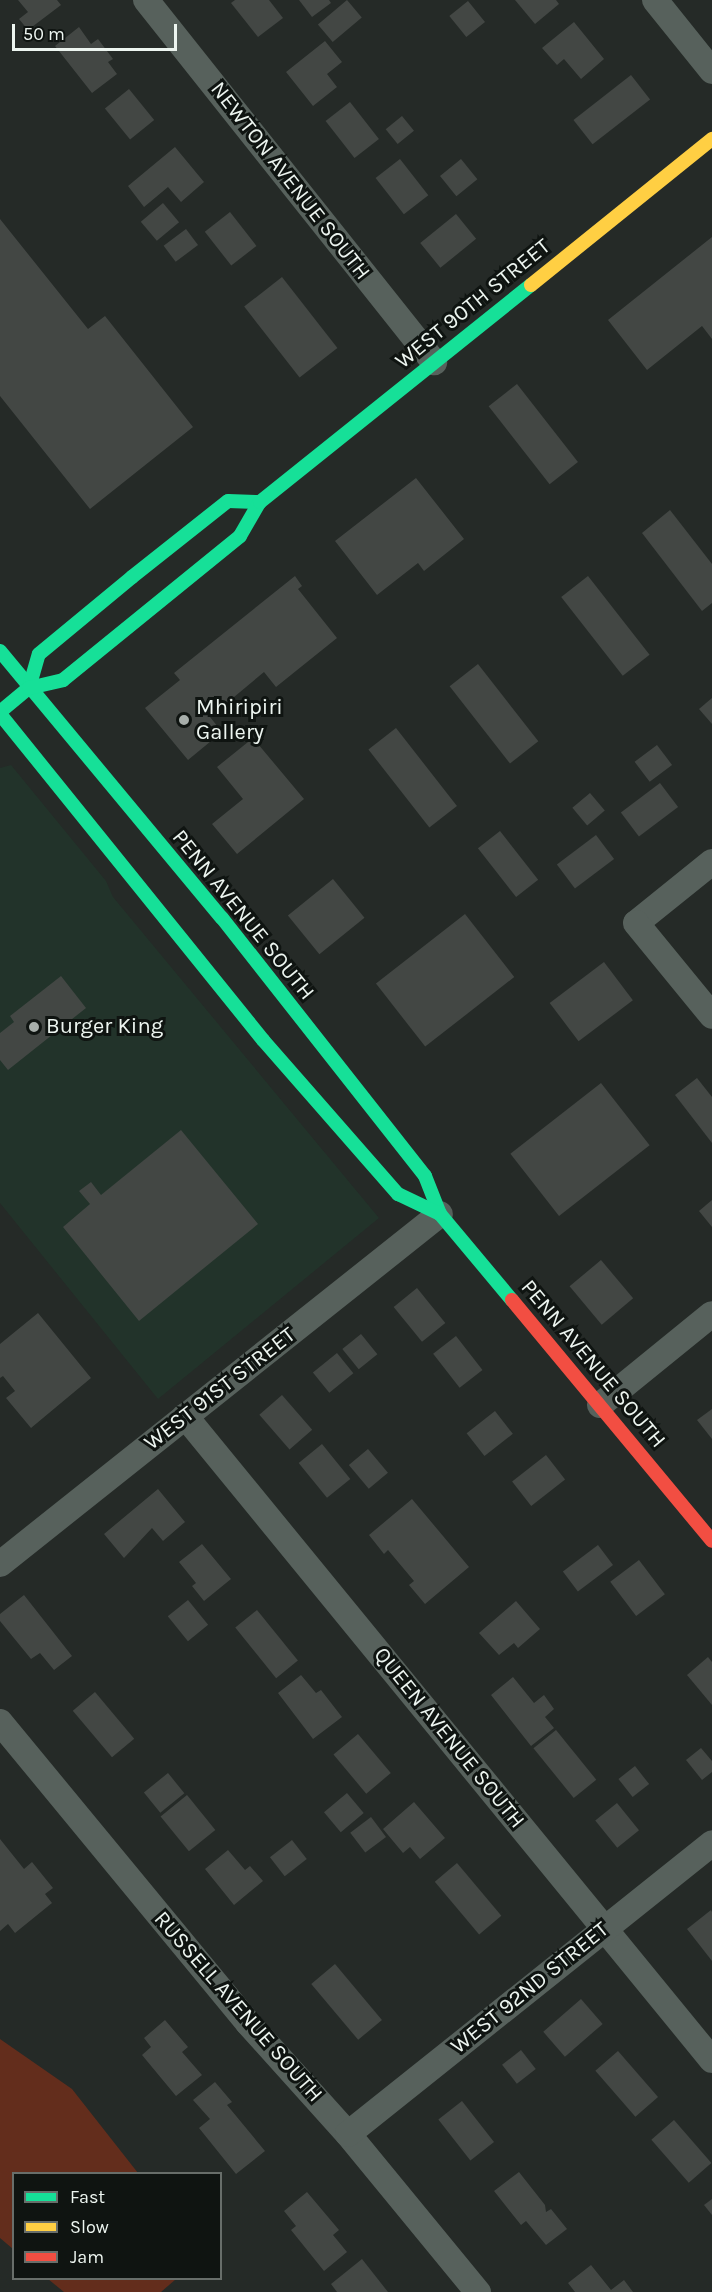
<!DOCTYPE html>
<style>
body{margin:0}
#map{position:relative;width:712px;height:2292px;overflow:hidden;background:#252a27;font-family:Karla,sans-serif}
div>[style]{position:absolute}
.built>*{inset:0;background:#22332a}
.green>*{inset:0;background:#632d1c}
.building>*{inset:0;background:#434744;transform-origin:0 0}
.street>*{height:26px;margin:-13px;padding:0 13px;transform-origin:13px;border-radius:13px;background:#57615c}
.fast>*{height:14px;margin:-7px;padding:0 7px;transform-origin:7px;border-radius:7px;background:#16e098}
.slow>*{height:14px;margin:-7px;padding:0 7px;transform-origin:7px;border-radius:7px;background:#ffcf43}
.jam>*{height:14px;margin:-7px;padding:0 7px;transform-origin:7px;border-radius:7px;background:#f24e42}
.dots>*{width:16px;height:16px;translate:-50% -50%;box-sizing:border-box;border:3px solid #0f1411;border-radius:50%}
span{translate:-50% -50%;white-space:nowrap;text-align:center;line-height:1.15;-webkit-text-stroke:6px #0f1411;paint-order:stroke}
.street-label{font-size:22px;color:#edf5f0}
.poi-label{font-size:22px;color:#edf5f0}
.left{translate:0 -50%;text-align:left}
.legend{position:absolute;left:12px;top:2172px;width:210px;height:108px;box-sizing:border-box;background:#0f1411;border:2px solid #686e6a;margin:0;padding:8px 10px;list-style:none;font-size:18px;color:#edf5f0}
.legend li{display:flex;align-items:center;gap:12px;height:30px}
.legend b{width:30px;border:2px solid #686e6a}
.scale{position:absolute;left:12px;top:24px;width:165px;height:27px;box-sizing:border-box;border:3px solid #edf5f0;border-top:0;padding-left:8px;font-size:18px;line-height:21px;white-space:nowrap;color:#edf5f0;-webkit-text-stroke:4px #0f1411;paint-order:stroke}
</style>
<div id="map">
<div class="built">
<i style="clip-path:polygon(11px 765px,106px 881px,113px 897px,379px 1218px,158px 1399px,0 1203px,0 768px)"></i>
</div>
<div class="green">
<i style="clip-path:polygon(0 2039px,72px 2089px,138px 2173px,14px 2174px,13px 2249px,0 2238px)"></i>
<i style="clip-path:polygon(48px 2279px,176px 2279px,161px 2292px,64px 2292px)"></i>
</div>
<div class="building">
<i style="clip-path:polygon(18px 0,57px 0,61px 5px,28px 30px,19px 19px,28px 12px)"></i>
<i style="clip-path:polygon(235px 0,269px 0,283px 18px,258px 37px,231px 3px)"></i>
<i style="clip-path:polygon(299px 0,329px 0,331px 3px,312px 17px)"></i>
<i style="left:347px;top:0;width:23px;height:38px;rotate:50deg"></i>
<i style="clip-path:polygon(515px 0,556px 0,559px 4px,535px 24px)"></i>
<i style="left:468px;top:1px;width:27px;height:24px;rotate:51deg"></i>
<i style="clip-path:polygon(574px 22px,604px 59px,581px 79px,564px 59px,557px 65px,542px 48px)"></i>
<i style="clip-path:polygon(79px 27px,91px 44px,98px 39px,113px 59px,108px 62px,117px 74px,92px 93px,55px 46px)"></i>
<i style="clip-path:polygon(325px 41px,342px 62px,327px 74px,337px 87px,313px 106px,286px 72px)"></i>
<i style="left:631px;top:75px;width:31px;height:73px;rotate:52deg"></i>
<i style="left:129px;top:89px;width:40px;height:31px;rotate:51deg"></i>
<i style="left:350px;top:102px;width:47px;height:31px;rotate:52deg"></i>
<i style="left:402px;top:116px;width:19px;height:21px;rotate:51deg"></i>
<i style="clip-path:polygon(175px 147px,204px 182px,181px 202px,168px 187px,144px 207px,128px 186px)"></i>
<i style="left:400px;top:159px;width:46px;height:31px;rotate:52deg"></i>
<i style="left:461px;top:159px;width:26px;height:27px;rotate:51deg"></i>
<i style="left:163px;top:203px;width:25px;height:29px;rotate:50deg"></i>
<i style="left:230px;top:212px;width:43px;height:32px;rotate:52deg"></i>
<i style="left:456px;top:214px;width:32px;height:46px;rotate:51deg"></i>
<i style="clip-path:polygon(0 219px,88px 329px,105px 316px,193px 427px,90px 509px,0 396px)"></i>
<i style="left:186px;top:229px;width:20px;height:28px;rotate:53deg"></i>
<i style="clip-path:polygon(712px 237px,712px 339px,702px 326px,647px 370px,608px 320px)"></i>
<i style="left:282px;top:277px;width:90px;height:48px;rotate:52deg"></i>
<i style="left:517px;top:384px;width:99px;height:36px;rotate:52deg"></i>
<i style="clip-path:polygon(416px 478px,464px 539px,424px 571px,418px 563px,377px 595px,335px 541px)"></i>
<i style="clip-path:polygon(670px 510px,712px 564px,712px 603px,702px 611px,642px 533px)"></i>
<i style="clip-path:polygon(295px 576px,302px 586px,298px 589px,337px 638px,276px 687px,264px 672px,210px 717px,222px 732px,188px 760px,145px 708px,180px 680px,174px 673px)"></i>
<i style="left:588px;top:576px;width:100px;height:34px;rotate:52deg"></i>
<i style="left:478px;top:664px;width:98px;height:36px;rotate:52deg"></i>
<i style="clip-path:polygon(712px 698px,712px 724px,699px 709px)"></i>
<i style="left:396px;top:728px;width:99px;height:35px;rotate:52deg"></i>
<i style="clip-path:polygon(253px 738px,304px 799px,237px 854px,212px 824px,243px 799px,217px 767px)"></i>
<i style="left:657px;top:745px;width:25px;height:28px;rotate:53deg"></i>
<i style="left:660px;top:783px;width:30px;height:49px;rotate:53deg"></i>
<i style="left:590px;top:793px;width:23px;height:23px;rotate:50deg"></i>
<i style="left:500px;top:831px;width:62px;height:28px;rotate:52deg"></i>
<i style="left:596px;top:835px;width:30px;height:49px;rotate:53deg"></i>
<i style="left:333px;top:879px;width:50px;height:58px;rotate:51deg"></i>
<i style="left:465px;top:914px;width:80px;height:113px;rotate:52deg"></i>
<i style="left:604px;top:962px;width:48px;height:68px;rotate:53deg"></i>
<i style="clip-path:polygon(61px 976px,86px 1008px,8px 1070px,0 1060px,0 1033px,14px 1022px,10px 1016px)"></i>
<i style="clip-path:polygon(697px 1078px,712px 1097px,712px 1143px,675px 1095px)"></i>
<i style="left:601px;top:1083px;width:79px;height:115px;rotate:52deg"></i>
<i style="clip-path:polygon(181px 1130px,258px 1224px,139px 1321px,63px 1227px,90px 1204px,79px 1191px,91px 1182px,101px 1195px)"></i>
<i style="clip-path:polygon(712px 1200px,712px 1227px,699px 1211px)"></i>
<i style="left:601px;top:1260px;width:50px;height:41px;rotate:50deg"></i>
<i style="left:417px;top:1288px;width:45px;height:30px;rotate:51deg"></i>
<i style="clip-path:polygon(38px 1313px,91px 1378px,31px 1428px,6px 1398px,15px 1391px,3px 1376px,0 1378px,0 1344px)"></i>
<i style="left:361px;top:1334px;width:26px;height:24px;rotate:51deg"></i>
<i style="left:456px;top:1336px;width:43px;height:29px;rotate:52deg"></i>
<i style="left:337px;top:1353px;width:26px;height:31px;rotate:51deg"></i>
<i style="left:282px;top:1395px;width:46px;height:30px;rotate:49deg"></i>
<i style="clip-path:polygon(712px 1409px,712px 1439px,697px 1420px)"></i>
<i style="left:495px;top:1411px;width:29px;height:36px;rotate:52deg"></i>
<i style="left:322px;top:1444px;width:45px;height:30px;rotate:51deg"></i>
<i style="left:368px;top:1449px;width:31px;height:25px;rotate:50deg"></i>
<i style="left:546px;top:1455px;width:31px;height:43px;rotate:52deg"></i>
<i style="clip-path:polygon(158px 1489px,185px 1522px,163px 1541px,152px 1528px,124px 1558px,104px 1534px)"></i>
<i style="clip-path:polygon(412px 1499px,469px 1567px,425px 1604px,409px 1585px,414px 1581px,388px 1550px,384px 1554px,369px 1535px)"></i>
<i style="clip-path:polygon(202px 1544px,231px 1579px,204px 1601px,192px 1586px,196px 1583px,179px 1562px)"></i>
<i style="left:598px;top:1545px;width:25px;height:44px;rotate:53deg"></i>
<i style="left:639px;top:1560px;width:43px;height:36px;rotate:53deg"></i>
<i style="clip-path:polygon(24px 1595px,72px 1656px,54px 1670px,40px 1653px,31px 1659px,0 1621px,0 1614px)"></i>
<i style="left:188px;top:1600px;width:32px;height:26px;rotate:51deg"></i>
<i style="clip-path:polygon(516px 1601px,540px 1629px,518px 1648px,514px 1643px,499px 1655px,479px 1633px)"></i>
<i style="left:257px;top:1610px;width:65px;height:28px;rotate:51deg"></i>
<i style="clip-path:polygon(708px 1657px,712px 1662px,712px 1705px,687px 1675px)"></i>
<i style="clip-path:polygon(301px 1675px,316px 1693px,321px 1690px,342px 1717px,313px 1739px,278px 1693px)"></i>
<i style="clip-path:polygon(513px 1677px,534px 1703px,544px 1695px,554px 1709px,545px 1717px,554px 1728px,531px 1746px,491px 1695px)"></i>
<i style="left:95px;top:1692px;width:61px;height:29px;rotate:50deg"></i>
<i style="left:556px;top:1730px;width:64px;height:29px;rotate:51deg"></i>
<i style="left:358px;top:1734px;width:51px;height:32px;rotate:50deg"></i>
<i style="clip-path:polygon(701px 1748px,712px 1761px,712px 1772px,702px 1780px,686px 1760px)"></i>
<i style="left:635px;top:1766px;width:23px;height:21px;rotate:52deg"></i>
<i style="left:168px;top:1773px;width:26px;height:31px;rotate:51deg"></i>
<i style="left:347px;top:1793px;width:26px;height:30px;rotate:50deg"></i>
<i style="left:187px;top:1795px;width:45px;height:34px;rotate:51deg"></i>
<i style="clip-path:polygon(414px 1802px,445px 1838px,420px 1859px,410px 1847px,403px 1853px,383px 1829px)"></i>
<i style="left:617px;top:1803px;width:35px;height:28px;rotate:51deg"></i>
<i style="left:371px;top:1817px;width:25px;height:26px;rotate:53deg"></i>
<i style="clip-path:polygon(0 1839px,24px 1869px,32px 1862px,53px 1888px,45px 1894px,52px 1903px,15px 1933px,8px 1924px,0 1931px)"></i>
<i style="left:292px;top:1840px;width:24px;height:28px;rotate:52deg"></i>
<i style="clip-path:polygon(228px 1850px,245px 1870px,250px 1866px,263px 1881px,234px 1905px,205px 1869px)"></i>
<i style="left:457px;top:1863px;width:69px;height:29px;rotate:50deg"></i>
<i style="clip-path:polygon(711px 1910px,712px 1912px,712px 1961px,687px 1929px)"></i>
<i style="left:335px;top:1964px;width:73px;height:31px;rotate:50deg"></i>
<i style="left:581px;top:1999px;width:33px;height:50px;rotate:49deg"></i>
<i style="clip-path:polygon(165px 2020px,188px 2047px,182px 2052px,202px 2075px,176px 2096px,142px 2055px,151px 2047px,144px 2038px)"></i>
<i style="left:521px;top:2050px;width:24px;height:24px;rotate:52deg"></i>
<i style="left:618px;top:2051px;width:61px;height:30px;rotate:49deg"></i>
<i style="clip-path:polygon(215px 2082px,232px 2102px,227px 2105px,265px 2151px,236px 2174px,199px 2128px,210px 2119px,193px 2100px)"></i>
<i style="left:462px;top:2101px;width:52px;height:30px;rotate:52deg"></i>
<i style="left:674px;top:2120px;width:57px;height:30px;rotate:49deg"></i>
<i style="clip-path:polygon(519px 2172px,545px 2205px,546px 2212px,551px 2209px,567px 2229px,546px 2245px,526px 2221px,521px 2225px,494px 2191px)"></i>
<i style="clip-path:polygon(307px 2192px,339px 2230px,333px 2235px,347px 2252px,324px 2271px,291px 2230px,296px 2226px,284px 2211px)"></i>
<i style="clip-path:polygon(712px 2199px,712px 2215px,704px 2205px)"></i>
<i style="clip-path:polygon(362px 2259px,388px 2292px,337px 2292px,331px 2284px)"></i>
<i style="clip-path:polygon(591px 2265px,611px 2290px,624px 2280px,633px 2292px,575px 2292px,568px 2283px)"></i>
</div>
<div class="street">
<i style="left:146px;top:0;width:463px;rotate:51.5deg"></i>
<i style="left:655px;top:0;width:91px;rotate:51.2deg"></i>
<i style="left:712px;top:862px;width:97px;rotate:141.2deg"></i>
<i style="left:636px;top:923px;width:120px;rotate:50.7deg"></i>
<i style="left:600px;top:1405px;width:144px;rotate:-39.1deg"></i>
<i style="left:185px;top:1416px;width:832px;rotate:50.71deg"></i>
<i style="left:0;top:1564px;width:562px;rotate:-38.5deg"></i>
<i style="left:0;top:1722px;width:390px;rotate:50.5deg"></i>
<i style="left:248px;top:2023px;width:149px;rotate:48deg"></i>
<i style="left:348px;top:2134px;width:205px;rotate:50.6deg"></i>
<i style="left:348px;top:2134px;width:466px;rotate:-38.6deg"></i>
</div>
<div class="fast">
<i style="left:0;top:651px;width:347px;rotate:50.3deg"></i>
<i style="left:222px;top:918px;width:328px;rotate:51.8deg"></i>
<i style="left:425px;top:1176px;width:41px;rotate:68.5deg"></i>
<i style="left:440px;top:1214px;width:112px;rotate:50.1deg"></i>
<i style="left:29px;top:688px;width:35px;rotate:-74deg"></i>
<i style="left:39px;top:654px;width:121px;rotate:-39.6deg"></i>
<i style="left:132px;top:577px;width:122px;rotate:-38.4deg"></i>
<i style="left:228px;top:501px;width:32px;rotate:2deg"></i>
<i style="left:0;top:712px;width:38px;rotate:-40deg"></i>
<i style="left:29px;top:688px;width:35px;rotate:-13deg"></i>
<i style="left:63px;top:680px;width:228px;rotate:-39.1deg"></i>
<i style="left:240px;top:536px;width:39px;rotate:-60deg"></i>
<i style="left:260px;top:502px;width:347px;rotate:-38.7deg"></i>
<i style="left:0;top:714px;width:419px;rotate:51.1deg"></i>
<i style="left:263px;top:1040px;width:205px;rotate:48.8deg"></i>
<i style="left:398px;top:1194px;width:47px;rotate:25.5deg"></i>
</div>
<div class="slow">
<i style="left:531px;top:285px;width:233px;rotate:-38.9deg"></i>
</div>
<div class="jam">
<i style="left:512px;top:1300px;width:313px;rotate:50.3deg"></i>
</div>
<div class="dots">
<i style="left:184px;top:720px;background:#a7aeaa"></i>
<i style="left:34px;top:1027px;background:#a7aeaa"></i>
</div>
<div class="street-label">
<span style="left:290px;top:181px;rotate:52deg">NEWTON AVENUE SOUTH</span>
<span style="left:473px;top:304px;rotate:-39deg">WEST 90TH STREET</span>
<span style="left:243px;top:915px;rotate:51deg">PENN AVENUE SOUTH</span>
<span style="left:593px;top:1364px;rotate:50deg">PENN AVENUE SOUTH</span>
<span style="left:220px;top:1389px;rotate:-38deg">WEST 91ST STREET</span>
<span style="left:449px;top:1738px;rotate:51deg">QUEEN AVENUE SOUTH</span>
<span style="left:530px;top:1988px;rotate:-39deg">WEST 92ND STREET</span>
<span style="left:238px;top:2007px;rotate:49deg">RUSSELL AVENUE SOUTH</span>
</div>
<div class="poi-label">
<span class="left" style="left:196px;top:720px">Mhiripiri<br>Gallery</span>
<span class="left" style="left:46px;top:1027px">Burger King</span>
</div>
<ul class="legend">
<li><b style="height:8px;background:#16e098"></b>Fast</li>
<li><b style="height:8px;background:#ffcf43"></b>Slow</li>
<li><b style="height:8px;background:#f24e42"></b>Jam</li>
</ul>
<div class="scale">50 m</div>
</div>
